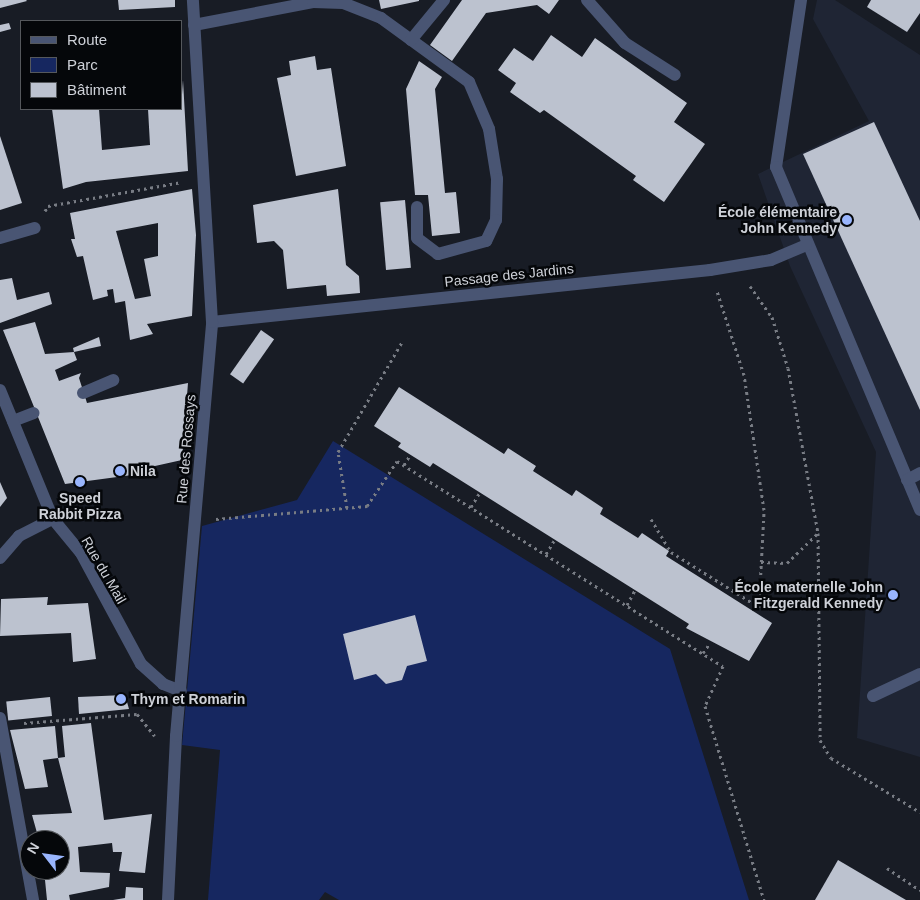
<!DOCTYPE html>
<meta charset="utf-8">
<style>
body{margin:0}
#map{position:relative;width:920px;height:900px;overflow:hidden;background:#181c25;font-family:Helvetica,sans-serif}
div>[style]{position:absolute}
.built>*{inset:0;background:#1f2534}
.green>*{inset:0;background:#162760}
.building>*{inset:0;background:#bcc2cf;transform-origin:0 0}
.path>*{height:3px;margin-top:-1.5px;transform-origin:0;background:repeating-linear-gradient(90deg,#787c84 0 2.5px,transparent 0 6.5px)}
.lane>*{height:12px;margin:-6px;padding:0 6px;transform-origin:6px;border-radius:6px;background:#495573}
.street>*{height:12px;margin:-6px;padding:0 6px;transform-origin:6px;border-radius:6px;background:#495573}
.dots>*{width:14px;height:14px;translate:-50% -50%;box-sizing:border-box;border:2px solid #05070a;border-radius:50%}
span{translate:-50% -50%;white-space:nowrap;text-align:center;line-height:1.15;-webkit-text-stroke:5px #05070a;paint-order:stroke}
.poi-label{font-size:14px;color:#ced1d8;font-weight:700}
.right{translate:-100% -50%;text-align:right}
.left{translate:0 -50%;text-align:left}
.street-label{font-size:14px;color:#ced1d8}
.legend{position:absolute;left:20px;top:20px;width:162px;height:90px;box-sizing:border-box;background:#05070a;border:1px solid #55585c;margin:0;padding:6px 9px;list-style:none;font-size:15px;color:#ced1d8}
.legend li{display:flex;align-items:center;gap:10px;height:25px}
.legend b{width:25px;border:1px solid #55585c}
.north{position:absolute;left:20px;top:830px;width:50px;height:50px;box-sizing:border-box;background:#05070a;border:1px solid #55585c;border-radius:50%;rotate:300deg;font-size:14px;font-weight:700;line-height:20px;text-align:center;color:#ced1d8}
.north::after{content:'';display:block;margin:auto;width:18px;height:22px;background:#99b5fd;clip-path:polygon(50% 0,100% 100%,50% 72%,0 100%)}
</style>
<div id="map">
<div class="built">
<i style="clip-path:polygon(817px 0,835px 0,920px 55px,920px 757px,857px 738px,876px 452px,790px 266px,758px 174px,869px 121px,813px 19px)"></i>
</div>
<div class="green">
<i style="clip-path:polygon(333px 441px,670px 649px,749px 900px,339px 900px,325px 892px,319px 900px,208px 900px,220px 750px,182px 745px,202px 526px,297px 500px)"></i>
</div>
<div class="building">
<i style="clip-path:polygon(0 0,26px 0,27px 1px,0 8px)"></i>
<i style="clip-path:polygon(118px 0,175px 0,175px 7px,119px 10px)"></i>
<i style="clip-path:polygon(379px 0,419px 0,419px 1px,381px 9px)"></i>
<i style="clip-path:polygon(462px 0,559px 0,549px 14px,537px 5px,486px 13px,452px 61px,430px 45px)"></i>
<i style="clip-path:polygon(871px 0,920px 0,920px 13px,907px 32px,867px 7px)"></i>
<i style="clip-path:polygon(9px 23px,11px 29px,0 32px,0 25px)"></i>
<i style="clip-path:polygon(551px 35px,582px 57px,595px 38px,687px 103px,674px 122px,705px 144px,664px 202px,633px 180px,636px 176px,544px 110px,540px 113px,510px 92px,516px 83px,498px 70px,514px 48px,533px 61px)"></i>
<i style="clip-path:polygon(315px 56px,317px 70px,331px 68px,346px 166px,296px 176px,277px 78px,291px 75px,289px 61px)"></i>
<i style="clip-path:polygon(419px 61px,442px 77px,435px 89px,445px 193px,456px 192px,460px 233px,432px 236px,428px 195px,415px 195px,406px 89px)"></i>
<i style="clip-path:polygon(183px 80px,188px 171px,86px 182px,63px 189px,52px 109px,99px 109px,102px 150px,150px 145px,148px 109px,181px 109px)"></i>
<i style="clip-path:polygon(874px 122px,920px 221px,920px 410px,803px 154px)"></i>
<i style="clip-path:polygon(0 136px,22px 203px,0 210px)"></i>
<i style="clip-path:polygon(evenodd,192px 189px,196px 235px,192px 316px,147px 324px,153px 334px,130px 340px,125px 301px,115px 303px,113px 289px,107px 290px,108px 296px,93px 300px,83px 256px,77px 257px,71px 239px,75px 239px,70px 213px,192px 189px,158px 223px,158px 256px,144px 259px,151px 296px,135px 299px,116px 231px,158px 223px)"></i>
<i style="clip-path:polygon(338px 189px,346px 265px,359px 276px,360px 293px,327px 296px,326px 285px,287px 289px,283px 250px,274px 241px,257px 243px,253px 205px)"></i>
<i style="left:405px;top:200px;width:68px;height:25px;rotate:85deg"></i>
<i style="clip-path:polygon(12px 278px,17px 300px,49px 292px,52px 304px,0 323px,0 280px)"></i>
<i style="clip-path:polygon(35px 322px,45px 354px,74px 352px,77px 360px,55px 370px,59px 381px,81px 373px,79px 378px,87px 403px,188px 383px,182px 460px,146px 468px,147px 473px,65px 484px,3px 330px)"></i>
<i style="left:261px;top:330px;width:16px;height:54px;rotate:35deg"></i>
<i style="clip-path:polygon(99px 337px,101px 346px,74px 352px,73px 348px)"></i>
<i style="clip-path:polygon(399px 387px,504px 454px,508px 448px,536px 466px,533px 471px,572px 496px,576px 490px,603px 508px,600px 514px,638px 538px,642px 533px,669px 551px,666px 556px,772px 623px,749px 661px,686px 628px,689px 624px,433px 463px,430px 467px,398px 447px,401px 443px,374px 426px)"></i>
<i style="clip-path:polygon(0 482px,7px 498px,0 507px)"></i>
<i style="clip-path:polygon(48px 597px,47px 605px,88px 603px,96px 659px,73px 662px,71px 633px,0 636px,1px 599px)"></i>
<i style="clip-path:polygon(415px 615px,427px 661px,407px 666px,402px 680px,386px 684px,376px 674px,354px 680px,343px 634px)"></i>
<i style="clip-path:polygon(125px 695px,129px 709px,79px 714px,78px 697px)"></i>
<i style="left:50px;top:697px;width:19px;height:44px;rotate:84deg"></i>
<i style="clip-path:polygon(91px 723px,104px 820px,152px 814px,145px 873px,119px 871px,122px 852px,113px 852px,112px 843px,78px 847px,80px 872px,110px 873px,109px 887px,69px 895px,70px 900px,47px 900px,44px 870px,60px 870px,60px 840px,39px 840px,32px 815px,72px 813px,58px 758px,65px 757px,62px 726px)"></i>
<i style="clip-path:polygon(55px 726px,58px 758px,43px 760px,48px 787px,25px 789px,10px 730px)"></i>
<i style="clip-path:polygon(838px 860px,906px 900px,815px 900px)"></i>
<i style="clip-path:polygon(126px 887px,143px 888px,143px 900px,113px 900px,125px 898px)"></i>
</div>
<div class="path">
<i style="left:45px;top:211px;width:6px;rotate:-59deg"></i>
<i style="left:48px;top:206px;width:136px;rotate:-10.2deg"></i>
<i style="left:750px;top:286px;width:38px;rotate:55deg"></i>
<i style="left:772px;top:317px;width:53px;rotate:72.6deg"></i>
<i style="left:788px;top:368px;width:168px;rotate:79.7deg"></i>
<i style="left:818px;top:533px;width:207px;rotate:89.4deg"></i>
<i style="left:820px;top:740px;width:21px;rotate:59deg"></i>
<i style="left:831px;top:758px;width:104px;rotate:31.2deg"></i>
<i style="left:404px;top:465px;width:12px;rotate:-59deg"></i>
<i style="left:471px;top:507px;width:17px;rotate:-59deg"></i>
<i style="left:347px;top:508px;width:57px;rotate:-99.1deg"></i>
<i style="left:338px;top:452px;width:127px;rotate:-59.8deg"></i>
<i style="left:216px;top:519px;width:152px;rotate:-4.9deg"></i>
<i style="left:367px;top:506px;width:54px;rotate:-56.3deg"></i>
<i style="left:397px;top:461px;width:385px;rotate:32.2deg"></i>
<i style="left:723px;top:666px;width:44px;rotate:114.2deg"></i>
<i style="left:705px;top:706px;width:203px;rotate:73.1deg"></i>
<i style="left:651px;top:519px;width:39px;rotate:59deg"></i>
<i style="left:671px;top:552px;width:104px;rotate:32deg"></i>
<i style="left:759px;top:607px;width:97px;rotate:-87deg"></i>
<i style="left:764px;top:510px;width:136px;rotate:-98.4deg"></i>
<i style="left:744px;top:375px;width:88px;rotate:-107.8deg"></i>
<i style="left:546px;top:554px;width:17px;rotate:-59deg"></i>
<i style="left:761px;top:562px;width:26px;rotate:2deg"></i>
<i style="left:787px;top:563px;width:43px;rotate:-44.1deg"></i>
<i style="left:627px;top:605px;width:17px;rotate:-62deg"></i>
<i style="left:703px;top:653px;width:12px;rotate:-55deg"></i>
<i style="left:24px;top:723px;width:113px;rotate:-4.6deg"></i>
<i style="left:137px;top:714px;width:28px;rotate:51deg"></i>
<i style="left:887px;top:868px;width:40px;rotate:34deg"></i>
</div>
<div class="lane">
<i style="left:587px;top:0;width:57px;rotate:48.5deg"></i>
<i style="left:625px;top:43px;width:59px;rotate:32.6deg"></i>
<i style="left:801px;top:0;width:169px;rotate:98.5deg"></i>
<i style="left:776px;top:167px;width:372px;rotate:67.2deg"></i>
<i style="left:194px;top:25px;width:121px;rotate:-10.9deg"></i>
<i style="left:313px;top:2px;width:30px;rotate:2deg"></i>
<i style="left:343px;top:3px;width:41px;rotate:21.5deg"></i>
<i style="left:381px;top:18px;width:109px;rotate:36deg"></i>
<i style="left:469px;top:82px;width:51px;rotate:66.9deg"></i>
<i style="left:489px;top:129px;width:51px;rotate:80.9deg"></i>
<i style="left:497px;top:179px;width:41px;rotate:91.4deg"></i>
<i style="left:496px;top:220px;width:23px;rotate:115deg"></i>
<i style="left:486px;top:241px;width:50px;rotate:164.8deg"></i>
<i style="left:438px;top:254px;width:26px;rotate:-143deg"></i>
<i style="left:417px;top:238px;width:31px;rotate:-90deg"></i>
<i style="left:411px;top:40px;width:52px;rotate:-50.5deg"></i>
<i style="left:0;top:238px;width:36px;rotate:-16deg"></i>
<i style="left:212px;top:322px;width:501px;rotate:-5.96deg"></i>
<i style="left:710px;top:270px;width:62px;rotate:-9.3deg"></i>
<i style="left:771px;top:260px;width:38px;rotate:-23deg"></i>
<i style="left:83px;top:393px;width:33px;rotate:-23deg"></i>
<i style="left:13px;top:421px;width:22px;rotate:-21deg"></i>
<i style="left:907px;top:480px;width:15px;rotate:-28deg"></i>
<i style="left:873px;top:696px;width:52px;rotate:-25.1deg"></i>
</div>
<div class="street">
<i style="left:0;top:390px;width:139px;rotate:67.7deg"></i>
<i style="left:53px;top:519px;width:44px;rotate:50.5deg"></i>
<i style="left:81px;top:553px;width:126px;rotate:61.6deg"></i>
<i style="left:141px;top:664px;width:30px;rotate:42deg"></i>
<i style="left:163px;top:684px;width:19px;rotate:21deg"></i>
<i style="left:0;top:558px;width:29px;rotate:-49deg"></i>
<i style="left:19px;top:536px;width:38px;rotate:-27deg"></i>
<i style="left:0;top:718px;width:185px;rotate:79.7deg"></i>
<i style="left:168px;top:900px;width:164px;rotate:-87.2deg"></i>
<i style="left:176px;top:736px;width:416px;rotate:-85deg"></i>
<i style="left:212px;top:322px;width:323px;rotate:-93.4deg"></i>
</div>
<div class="dots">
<i style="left:847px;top:220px;background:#99b5fd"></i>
<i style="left:120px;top:471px;background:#99b5fd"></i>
<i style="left:80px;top:482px;background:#99b5fd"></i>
<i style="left:893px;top:595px;background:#99b5fd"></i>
<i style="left:121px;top:699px;background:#99b5fd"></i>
</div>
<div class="poi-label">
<span class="right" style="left:837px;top:220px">École élémentaire<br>John Kennedy</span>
<span class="left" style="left:130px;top:471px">Nila</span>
<span style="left:80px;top:506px">Speed<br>Rabbit Pizza</span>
<span class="right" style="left:883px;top:595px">École maternelle John<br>Fitzgerald Kennedy</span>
<span class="left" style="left:131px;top:699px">Thym et Romarin</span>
</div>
<div class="street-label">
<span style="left:509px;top:275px;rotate:-6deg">Passage des Jardins</span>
<span style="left:186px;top:449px;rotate:-85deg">Rue des Rossays</span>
<span style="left:104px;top:570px;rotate:60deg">Rue du Mail</span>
</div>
<ul class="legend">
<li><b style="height:6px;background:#495573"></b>Route</li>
<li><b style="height:14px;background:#162760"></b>Parc</li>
<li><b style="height:14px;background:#bcc2cf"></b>Bâtiment</li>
</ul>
<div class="north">N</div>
</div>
